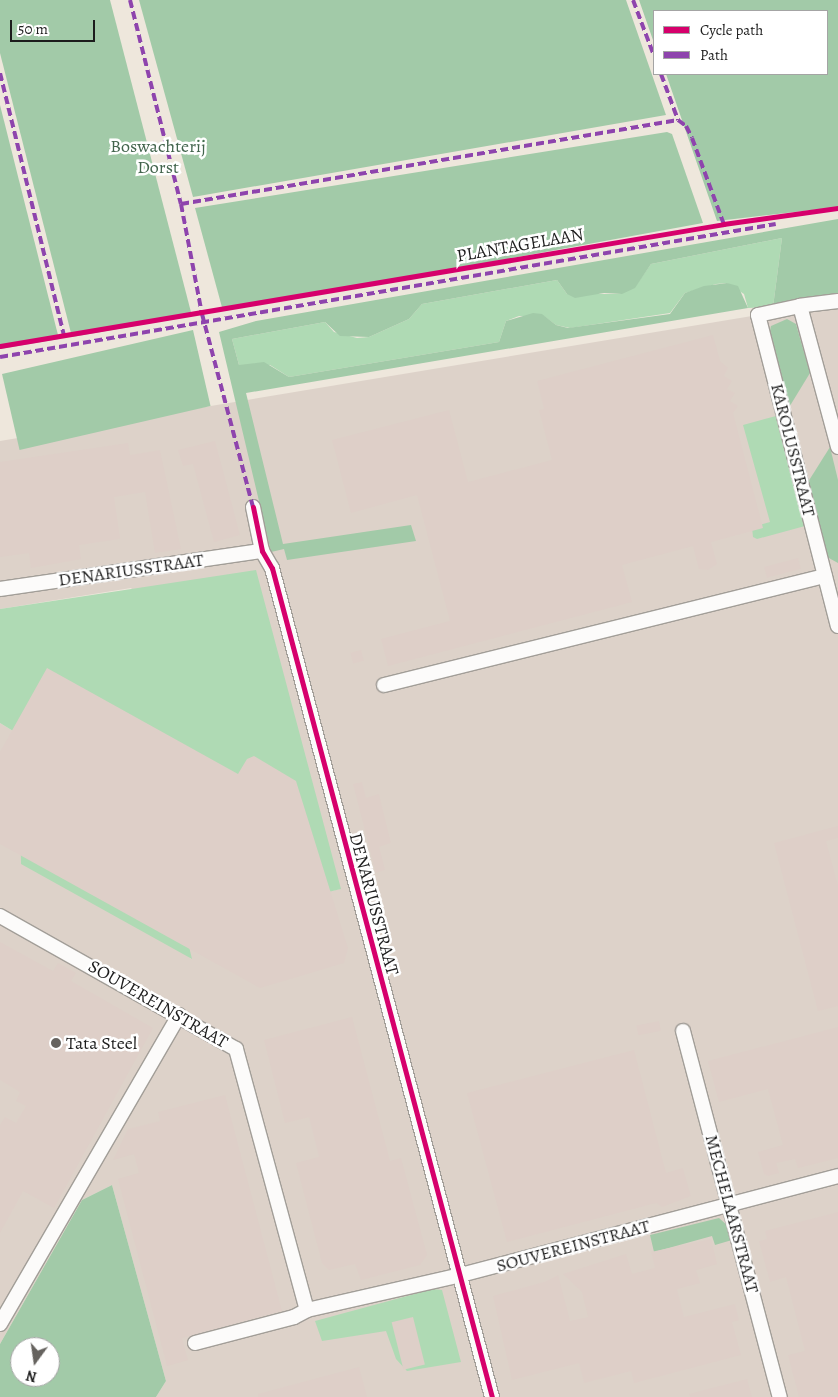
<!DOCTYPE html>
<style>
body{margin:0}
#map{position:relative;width:838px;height:1397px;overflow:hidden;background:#eee7dc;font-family:Alegreya,serif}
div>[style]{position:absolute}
.industrial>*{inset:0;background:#ddd2c9}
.green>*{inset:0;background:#afdab4}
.forest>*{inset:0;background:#a2caa8;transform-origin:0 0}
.building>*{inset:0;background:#decfc8;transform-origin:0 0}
.roads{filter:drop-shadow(1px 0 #a29e98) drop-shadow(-1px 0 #a29e98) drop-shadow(0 1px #a29e98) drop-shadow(0 -1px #a29e98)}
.minor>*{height:14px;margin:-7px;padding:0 7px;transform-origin:7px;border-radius:7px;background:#fcfbfa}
.quiet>*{height:4px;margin-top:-2px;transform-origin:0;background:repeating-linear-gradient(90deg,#8e44ad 0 8px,transparent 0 12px)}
.cycleway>*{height:5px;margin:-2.5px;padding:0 2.5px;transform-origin:2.5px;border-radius:2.5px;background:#d6006c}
.dots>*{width:14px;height:14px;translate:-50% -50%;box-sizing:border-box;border:2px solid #fff;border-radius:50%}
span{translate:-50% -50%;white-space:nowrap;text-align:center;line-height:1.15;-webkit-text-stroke:5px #fff;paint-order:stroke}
.park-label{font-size:18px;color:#42644c}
.street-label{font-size:18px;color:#1c1c1c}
.poi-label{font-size:18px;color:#1c1c1c}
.left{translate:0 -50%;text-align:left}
.legend{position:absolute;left:653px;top:10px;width:175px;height:65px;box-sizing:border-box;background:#fff;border:1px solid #a4a4a4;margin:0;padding:6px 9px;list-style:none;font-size:15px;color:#1c1c1c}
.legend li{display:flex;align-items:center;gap:10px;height:25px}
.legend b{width:25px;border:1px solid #a4a4a4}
.north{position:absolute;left:10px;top:1337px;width:50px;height:50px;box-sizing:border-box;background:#fff;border:1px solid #a4a4a4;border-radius:50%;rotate:194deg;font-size:14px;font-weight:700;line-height:20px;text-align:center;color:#1c1c1c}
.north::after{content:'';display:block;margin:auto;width:18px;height:22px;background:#66635f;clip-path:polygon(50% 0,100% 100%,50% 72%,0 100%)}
.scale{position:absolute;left:10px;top:20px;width:85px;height:22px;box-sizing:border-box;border:2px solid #1c1c1c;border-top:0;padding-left:6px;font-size:15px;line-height:18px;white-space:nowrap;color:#1c1c1c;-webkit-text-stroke:4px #fff;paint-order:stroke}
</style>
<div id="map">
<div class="industrial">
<i style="clip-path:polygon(838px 307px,838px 1397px,156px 1397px,166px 1381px,112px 1185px,82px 1200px,0 1344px,0 723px,31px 742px,191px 959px,184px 925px,340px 889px,131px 588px,0 609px,0 441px,764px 314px)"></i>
</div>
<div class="green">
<i style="clip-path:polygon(782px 238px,773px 307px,748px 308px,744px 294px,727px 283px,716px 284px,685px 293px,670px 313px,570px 328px,556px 325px,544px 316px,519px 316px,506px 321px,499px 342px,289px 377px,270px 365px,239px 365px,232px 339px,325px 322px,334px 332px,357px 338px,369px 337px,409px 319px,422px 304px,557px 280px,567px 294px,620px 294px,637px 284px,651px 264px)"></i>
<i style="clip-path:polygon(776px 416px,805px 526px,757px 539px,753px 537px,752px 527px,770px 522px,743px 425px)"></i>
<i style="clip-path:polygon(256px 570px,341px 889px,184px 926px,192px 959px,21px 864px,20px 790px,31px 742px,0 723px,0 609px)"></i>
<i style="clip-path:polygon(433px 1289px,442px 1290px,461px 1362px,407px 1371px,396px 1359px,386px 1331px,322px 1341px,315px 1321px)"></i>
</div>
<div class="forest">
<i style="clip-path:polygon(0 0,110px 0,192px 316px,72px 337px,0 53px)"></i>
<i style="clip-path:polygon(139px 0,626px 0,666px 115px,193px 197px)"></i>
<i style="clip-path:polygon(639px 0,838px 0,838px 207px,717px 221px,666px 74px,827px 74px,827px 11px,654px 11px,654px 43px)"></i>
<i style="clip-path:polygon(0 105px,59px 339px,0 349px)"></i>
<i style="clip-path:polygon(667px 132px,672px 134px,703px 223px,223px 311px,195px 208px)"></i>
<i style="clip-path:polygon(838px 219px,838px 295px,773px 307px,782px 238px,651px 264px,635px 288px,622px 294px,604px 293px,575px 298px,567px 294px,557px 280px,422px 304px,409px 319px,369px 337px,340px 336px,325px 322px,232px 339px,239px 365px,264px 362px,289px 377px,499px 342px,506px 321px,533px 313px,542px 314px,556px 325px,568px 328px,670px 314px,685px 293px,704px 286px,727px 283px,738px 286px,748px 308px,246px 393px,283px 544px,411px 525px,416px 541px,287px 560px,284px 549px,271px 552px,219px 332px,256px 321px)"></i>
<i style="clip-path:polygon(787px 319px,796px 324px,810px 373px,788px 409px,769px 335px,771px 326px)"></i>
<i style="left:193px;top:330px;width:78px;height:196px;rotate:77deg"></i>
<i style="clip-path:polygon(830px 447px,838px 480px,838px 563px,827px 557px,808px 482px)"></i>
<i style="clip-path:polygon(evenodd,112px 1185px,166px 1381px,156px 1397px,0 1397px,0 1344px,82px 1200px,112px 1185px,20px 1347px,50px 1347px,50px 1377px,20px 1377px,20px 1347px)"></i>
<i style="clip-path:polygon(719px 1218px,728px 1226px,732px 1240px,715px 1245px,712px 1236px,654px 1252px,650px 1235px)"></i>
</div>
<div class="building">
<i style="clip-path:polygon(713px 335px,720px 361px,728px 368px,724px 376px,732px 381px,727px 389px,735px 393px,730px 401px,738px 406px,733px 413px,763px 528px,711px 542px,717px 564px,708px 570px,699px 569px,693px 546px,622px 565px,632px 602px,388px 666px,381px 639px,450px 621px,417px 495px,351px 513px,332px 440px,449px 410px,468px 482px,552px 460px,539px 410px,544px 409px,537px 381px)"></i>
<i style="clip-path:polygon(215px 441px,240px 535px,214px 542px,193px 464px,183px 466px,178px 450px)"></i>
<i style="clip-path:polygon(128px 443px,130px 455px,160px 450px,181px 549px,155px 553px,145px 492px,114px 497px,120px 539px,79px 545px,81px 559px,31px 568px,29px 553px,0 557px,0 462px)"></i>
<i style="left:798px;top:558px;width:11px;height:35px;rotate:75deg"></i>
<i style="left:361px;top:650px;width:11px;height:11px;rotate:75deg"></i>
<i style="clip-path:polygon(47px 668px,238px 774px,247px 759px,254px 756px,296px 781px,348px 948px,344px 963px,260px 988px,0 844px,0 752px)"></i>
<i style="clip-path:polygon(362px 782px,366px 798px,379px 794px,391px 843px,379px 847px,385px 870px,376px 873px,353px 784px)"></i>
<i style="clip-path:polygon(838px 826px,838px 838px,826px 841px,838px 886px,838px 1006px,818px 1011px,774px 843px)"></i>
<i style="clip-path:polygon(0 942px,53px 971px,58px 963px,76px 973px,71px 981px,153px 1028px,54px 1208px,23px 1191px,0 1233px,0 1125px,5px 1117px,16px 1123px,26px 1106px,16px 1101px,20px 1092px,0 1080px)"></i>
<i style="clip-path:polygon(352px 1017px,390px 1161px,401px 1158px,427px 1255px,420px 1265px,361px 1280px,355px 1264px,329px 1270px,322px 1263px,296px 1163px,319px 1157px,309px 1117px,285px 1123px,264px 1040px)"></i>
<i style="left:659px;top:1021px;width:10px;height:23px;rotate:79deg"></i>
<i style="clip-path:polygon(838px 1027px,838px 1158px,798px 1168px,795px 1159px,776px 1163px,779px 1173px,768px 1176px,764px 1174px,758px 1152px,783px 1145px,768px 1089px,719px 1102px,708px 1061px)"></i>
<i style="clip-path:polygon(634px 1050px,666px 1173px,683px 1168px,691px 1196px,662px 1207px,656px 1203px,507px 1242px,467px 1093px)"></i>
<i style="clip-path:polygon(225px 1095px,282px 1311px,182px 1338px,188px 1360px,167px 1366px,118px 1179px,139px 1173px,134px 1154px,113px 1160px,128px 1129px,160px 1121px,158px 1112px)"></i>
<i style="clip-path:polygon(838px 1212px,838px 1397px,799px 1397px,788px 1355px,805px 1351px,786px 1277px,770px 1282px,759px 1241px,767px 1239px,765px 1231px)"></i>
<i style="clip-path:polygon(711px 1239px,717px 1264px,696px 1270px,700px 1283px,677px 1289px,684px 1317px,735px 1304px,739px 1320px,732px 1322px,741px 1355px,634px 1383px,631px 1371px,584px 1383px,579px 1363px,512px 1380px,493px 1296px,544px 1282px,558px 1275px,570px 1321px,588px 1317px,582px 1292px,563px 1274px,626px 1254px,632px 1274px,655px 1268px,651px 1252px)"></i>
<i style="left:413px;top:1317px;width:49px;height:22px;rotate:76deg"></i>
<i style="clip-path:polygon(359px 1367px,367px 1397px,258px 1397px,258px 1394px)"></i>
<i style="clip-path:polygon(747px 1379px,752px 1397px,690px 1397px,689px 1394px)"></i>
</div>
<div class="roads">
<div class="minor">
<i style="left:838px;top:301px;width:38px;rotate:173deg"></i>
<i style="left:800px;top:306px;width:146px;rotate:74.9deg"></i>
<i style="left:800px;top:306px;width:43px;rotate:167.9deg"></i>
<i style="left:758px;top:315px;width:321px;rotate:75.6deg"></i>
<i style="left:253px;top:507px;width:45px;rotate:78.4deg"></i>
<i style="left:262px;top:551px;width:20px;rotate:60deg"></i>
<i style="left:272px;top:568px;width:858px;rotate:75.14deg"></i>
<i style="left:0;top:589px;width:265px;rotate:-8.3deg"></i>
<i style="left:384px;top:685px;width:454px;rotate:-13.9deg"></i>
<i style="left:0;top:916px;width:271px;rotate:29.4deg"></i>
<i style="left:236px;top:1049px;width:270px;rotate:74.8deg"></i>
<i style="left:307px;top:1310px;width:154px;rotate:-12.8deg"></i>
<i style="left:457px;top:1276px;width:394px;rotate:-14.7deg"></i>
<i style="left:683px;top:1031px;width:379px;rotate:75.2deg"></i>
<i style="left:0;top:1324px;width:357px;rotate:-59.9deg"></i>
<i style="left:195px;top:1343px;width:102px;rotate:-14.7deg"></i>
<i style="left:294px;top:1317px;width:15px;rotate:-28deg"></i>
</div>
</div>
<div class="quiet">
<i style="left:130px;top:0;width:210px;rotate:76deg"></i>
<i style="left:181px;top:204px;width:112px;rotate:79.2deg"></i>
<i style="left:202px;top:314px;width:200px;rotate:75.2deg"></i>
<i style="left:633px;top:0;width:60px;rotate:69.4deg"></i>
<i style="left:0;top:73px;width:274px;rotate:76.3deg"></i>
<i style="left:661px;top:74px;width:49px;rotate:69.7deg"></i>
<i style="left:678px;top:120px;width:10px;rotate:37deg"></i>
<i style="left:686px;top:126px;width:13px;rotate:63deg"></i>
<i style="left:692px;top:138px;width:95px;rotate:69.7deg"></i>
<i style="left:181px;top:204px;width:504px;rotate:-9.59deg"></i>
<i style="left:0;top:357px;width:787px;rotate:-9.73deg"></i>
</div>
<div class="cycleway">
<i style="left:0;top:346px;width:734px;rotate:-9.56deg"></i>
<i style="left:724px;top:224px;width:115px;rotate:-8deg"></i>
<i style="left:253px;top:507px;width:45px;rotate:78.4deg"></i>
<i style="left:262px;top:551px;width:20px;rotate:60deg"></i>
<i style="left:272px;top:568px;width:858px;rotate:75.14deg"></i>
</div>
<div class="dots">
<i style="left:56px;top:1043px;background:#66635f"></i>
</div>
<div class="park-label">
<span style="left:158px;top:157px">Boswachterij<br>Dorst</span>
</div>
<div class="street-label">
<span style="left:520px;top:245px;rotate:-10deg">PLANTAGELAAN</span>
<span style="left:793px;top:450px;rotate:76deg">KAROLUSSTRAAT</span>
<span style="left:131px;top:570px;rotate:-8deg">DENARIUSSTRAAT</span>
<span style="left:374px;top:904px;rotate:75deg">DENARIUSSTRAAT</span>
<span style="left:158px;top:1004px;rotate:30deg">SOUVEREINSTRAAT</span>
<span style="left:732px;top:1214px;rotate:75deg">MECHELAARSTRAAT</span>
<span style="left:573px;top:1246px;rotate:-15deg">SOUVEREINSTRAAT</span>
</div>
<div class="poi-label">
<span class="left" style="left:66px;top:1043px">Tata Steel</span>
</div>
<ul class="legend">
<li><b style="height:6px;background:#d6006c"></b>Cycle path</li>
<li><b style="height:6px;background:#8e44ad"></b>Path</li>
</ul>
<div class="north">N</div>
<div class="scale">50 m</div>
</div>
